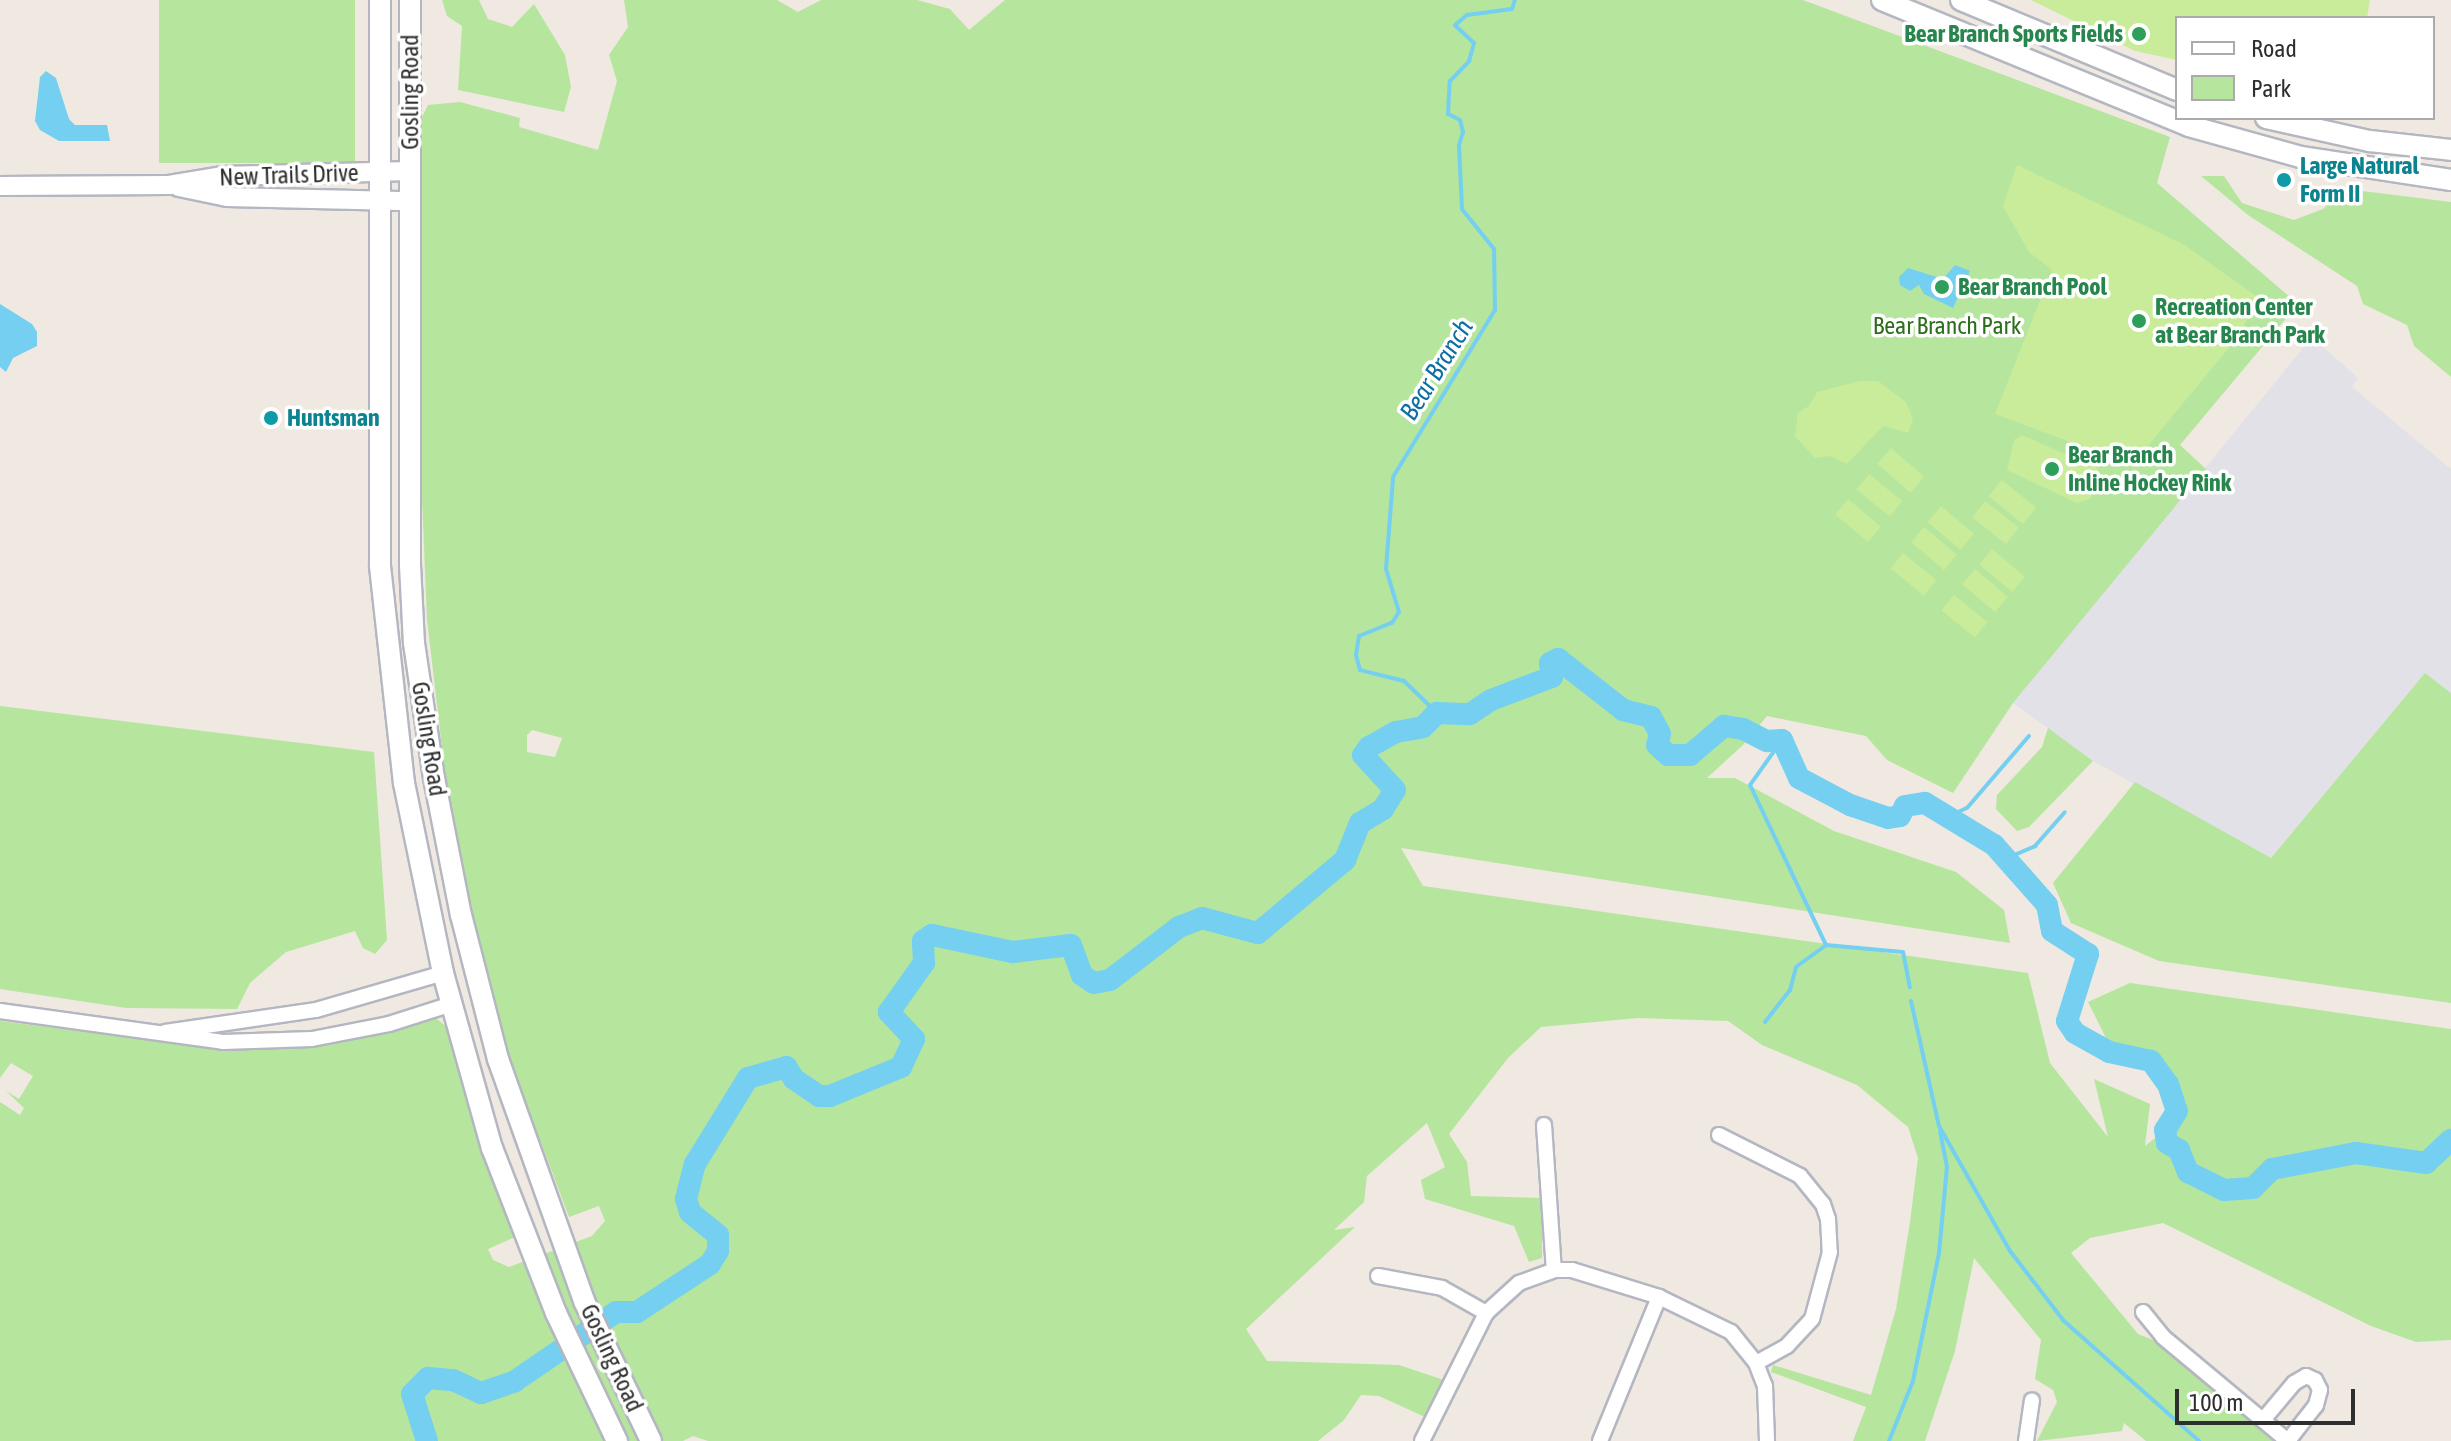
<!DOCTYPE html>
<style>
body{margin:0}
#map{position:relative;width:2451px;height:1441px;overflow:hidden;background:#efe9e1;font-family:"Asap Condensed",sans-serif}
div>[style]{position:absolute}
.industrial>*{inset:0;background:#e3e1e8}
.green>*{inset:0;background:#b6e59e;transform-origin:0 0}
.pitch>*{inset:0;background:#c9ec9a;transform-origin:0 0}
.water>*{inset:0;background:#75cff0}
.stream>*{height:4px;margin:-2px;padding:0 2px;transform-origin:2px;border-radius:2px;background:#75cff0}
.river>*{height:22px;margin:-11px;padding:0 11px;transform-origin:11px;border-radius:11px;background:#75cff0}
.roads{filter:drop-shadow(2px 0 #b4b7c1) drop-shadow(-2px 0 #b4b7c1) drop-shadow(0 2px #b4b7c1) drop-shadow(0 -2px #b4b7c1)}
.minor>*{height:14px;margin:-7px;padding:0 7px;transform-origin:7px;border-radius:7px;background:#fff}
.tertiary>*{height:18px;margin:-9px;padding:0 9px;transform-origin:9px;border-radius:9px;background:#fff}
.secondary>*{height:20px;margin:-10px;padding:0 10px;transform-origin:10px;border-radius:10px;background:#fff}
.dots>*{width:22px;height:22px;translate:-50% -50%;box-sizing:border-box;border:4px solid #fff;border-radius:50%}
span{translate:-50% -50%;white-space:nowrap;text-align:center;line-height:1.15;-webkit-text-stroke:7px #fff;paint-order:stroke}
.leisure-label{font-size:24px;color:#27864d;font-weight:700}
.right{translate:-100% -50%;text-align:right}
.left{translate:0 -50%;text-align:left}
.street-label{font-size:24px;color:#2e2e2e}
.culture-label{font-size:24px;color:#0d838f;font-weight:700}
.park-label{font-size:24px;color:#2c6e1b}
.water-label{font-size:26px;color:#0d6fa3;font-style:italic}
.legend{position:absolute;left:2175px;top:16px;width:260px;height:104px;box-sizing:border-box;background:#fff;border:2px solid #ababab;margin:0;padding:10px 14px;list-style:none;font-size:24px;color:#2e2e2e}
.legend li{display:flex;align-items:center;gap:16px;height:40px}
.legend b{width:40px;border:2px solid #ababab}
.scale{position:absolute;left:2175px;top:1389px;width:180px;height:36px;box-sizing:border-box;border:4px solid #2e2e2e;border-top:0;padding-left:10px;font-size:24px;line-height:28px;white-space:nowrap;color:#2e2e2e;-webkit-text-stroke:6px #fff;paint-order:stroke}
</style>
<div id="map">
<div class="industrial">
<i style="clip-path:polygon(2312px 337px,2358px 378px,2352px 387px,2451px 469px,2451px 693px,2425px 673px,2270px 859px,2093px 761px,2013px 703px)"></i>
</div>
<div class="green">
<i style="left:159px;top:0;width:196px;height:163px"></i>
<i style="clip-path:polygon(442px 0,479px 0,488px 19px,512px 27px,534px 4px,565px 55px,571px 87px,564px 112px,458px 90px,462px 26px,447px 16px)"></i>
<i style="clip-path:polygon(evenodd,624px 0,777px 0,798px 12px,821px 0,917px 0,950px 9px,969px 30px,1005px 0,1803px 0,2170px 137px,2157px 183px,2298px 304px,2180px 445px,2206px 469px,2013px 703px,1953px 793px,1887px 760px,1866px 736px,1767px 716px,1758px 727px,1753px 725px,1744px 744px,1707px 778px,1735px 778px,1834px 831px,1956px 872px,2004px 910px,2010px 943px,1401px 848px,1423px 886px,2028px 973px,2050px 1063px,2108px 1137px,2094px 1079px,2150px 1104px,2145px 1146px,2186px 1114px,2167px 1072px,2109px 1044px,2088px 1002px,2130px 983px,2451px 1029px,2451px 1340px,2416px 1342px,2371px 1326px,2163px 1223px,2090px 1238px,2071px 1253px,2138px 1334px,2158px 1342px,2273px 1441px,2146px 1441px,2124px 1423px,2122px 1431px,2037px 1441px,2057px 1402px,2053px 1390px,2035px 1379px,2041px 1340px,1974px 1258px,1955px 1351px,1925px 1441px,1853px 1441px,1866px 1407px,1771px 1372px,1773px 1365px,1871px 1395px,1896px 1309px,1910px 1222px,1918px 1158px,1908px 1127px,1857px 1085px,1762px 1045px,1728px 1021px,1638px 1018px,1541px 1027px,1508px 1058px,1449px 1134px,1467px 1162px,1471px 1196px,1542px 1198px,1542px 1258px,1529px 1262px,1514px 1226px,1425px 1199px,1421px 1180px,1445px 1167px,1427px 1123px,1367px 1176px,1364px 1202px,1334px 1230px,1355px 1227px,1246px 1329px,1267px 1361px,1399px 1365px,1444px 1380px,1425px 1417px,1379px 1396px,1361px 1395px,1344px 1420px,1318px 1441px,708px 1441px,693px 1436px,683px 1441px,0 1441px,0 1102px,20px 1115px,24px 1108px,6px 1091px,19px 1099px,33px 1076px,11px 1063px,0 1078px,0 1021px,202px 1046px,255px 1048px,436px 1018px,452px 1032px,468px 1107px,515px 1237px,488px 1249px,493px 1260px,509px 1267px,592px 1236px,605px 1221px,599px 1206px,569px 1217px,541px 1142px,535px 1143px,490px 993px,447px 791px,427px 619px,421px 474px,422px 117px,428px 105px,460px 102px,520px 118px,519px 127px,598px 150px,617px 81px,609px 55px,628px 27px,624px 0,532px 730px,562px 738px,555px 757px,527px 752px,527px 735px,532px 730px)"></i>
<i style="clip-path:polygon(2201px 176px,2224px 176px,2242px 203px,2294px 220px,2323px 209px,2346px 189px,2451px 202px,2451px 377px,2414px 346px,2407px 325px,2363px 304px,2357px 286px,2248px 215px)"></i>
<i style="clip-path:polygon(2425px 673px,2451px 693px,2451px 1003px,2159px 961px,2071px 923px,2053px 883px,2135px 782px,2271px 858px)"></i>
<i style="clip-path:polygon(0 706px,374px 752px,387px 940px,375px 954px,363px 948px,355px 931px,286px 952px,250px 983px,237px 1009px,126px 1008px,0 989px)"></i>
<i style="clip-path:polygon(2048px 728px,2093px 761px,2029px 827px,2017px 831px,1996px 809px,1997px 795px,2042px 747px)"></i>
</div>
<div class="pitch">
<i style="clip-path:polygon(2031px 0,2370px 0,2367px 18px,2177px 18px,2177px 60px,2135px 51px)"></i>
<i style="clip-path:polygon(2017px 165px,2183px 244px,2260px 299px,2232px 344px,2132px 465px,1995px 414px,2052px 270px,2029px 252px,2003px 206px)"></i>
<i style="clip-path:polygon(1860px 381px,1878px 381px,1906px 402px,1913px 419px,1908px 433px,1883px 426px,1847px 464px,1830px 456px,1815px 458px,1795px 436px,1798px 413px,1809px 406px,1817px 392px)"></i>
<i style="clip-path:polygon(2022px 435px,2097px 468px,2100px 477px,2090px 499px,2077px 503px,2007px 470px,2014px 440px)"></i>
<i style="left:1891px;top:448px;width:44px;height:21px;rotate:41deg"></i>
<i style="left:1869px;top:474px;width:43px;height:20px;rotate:39deg"></i>
<i style="left:2002px;top:480px;width:44px;height:21px;rotate:39deg"></i>
<i style="left:1848px;top:499px;width:43px;height:20px;rotate:40deg"></i>
<i style="left:1985px;top:501px;width:43px;height:21px;rotate:38deg"></i>
<i style="left:1941px;top:506px;width:43px;height:21px;rotate:40deg"></i>
<i style="left:1924px;top:527px;width:43px;height:20px;rotate:40deg"></i>
<i style="left:1992px;top:549px;width:43px;height:20px;rotate:40deg"></i>
<i style="left:1903px;top:553px;width:43px;height:20px;rotate:39deg"></i>
<i style="left:1975px;top:569px;width:43px;height:20px;rotate:40deg"></i>
<i style="left:1954px;top:595px;width:43px;height:20px;rotate:39deg"></i>
</div>
<div class="water">
<i style="clip-path:polygon(46px 71px,56px 78px,69px 119px,75px 125px,107px 125px,110px 141px,59px 141px,40px 130px,35px 121px,40px 77px)"></i>
<i style="clip-path:polygon(1955px 265px,1970px 271px,1953px 308px,1924px 294px,1919px 285px,1910px 291px,1900px 285px,1899px 277px,1908px 268px,1943px 279px)"></i>
<i style="clip-path:polygon(0 304px,32px 324px,37px 332px,37px 346px,13px 358px,6px 372px,0 367px)"></i>
</div>
<div class="stream">
<i style="left:1437px;top:713px;width:46px;rotate:-135.9deg"></i>
<i style="left:1404px;top:681px;width:45px;rotate:-166deg"></i>
<i style="left:1360px;top:670px;width:16px;rotate:-105deg"></i>
<i style="left:1356px;top:655px;width:19px;rotate:-81deg"></i>
<i style="left:1359px;top:636px;width:35px;rotate:-22deg"></i>
<i style="left:1392px;top:623px;width:13px;rotate:-58deg"></i>
<i style="left:1399px;top:612px;width:45px;rotate:-106.8deg"></i>
<i style="left:1386px;top:569px;width:92px;rotate:-85.6deg"></i>
<i style="left:1393px;top:477px;width:196px;rotate:-58.6deg"></i>
<i style="left:1495px;top:310px;width:61px;rotate:-90.9deg"></i>
<i style="left:1494px;top:249px;width:51px;rotate:-128.7deg"></i>
<i style="left:1462px;top:209px;width:64px;rotate:-92.7deg"></i>
<i style="left:1459px;top:145px;width:14px;rotate:-73deg"></i>
<i style="left:1463px;top:132px;width:12px;rotate:-104deg"></i>
<i style="left:1460px;top:120px;width:13px;rotate:-153deg"></i>
<i style="left:1448px;top:114px;width:33px;rotate:-87deg"></i>
<i style="left:1450px;top:81px;width:28px;rotate:-46deg"></i>
<i style="left:1469px;top:61px;width:19px;rotate:-74deg"></i>
<i style="left:1474px;top:43px;width:26px;rotate:-137deg"></i>
<i style="left:1455px;top:25px;width:16px;rotate:-40deg"></i>
<i style="left:1467px;top:15px;width:45px;rotate:-7.6deg"></i>
<i style="left:1512px;top:9px;width:9px;rotate:-72deg"></i>
<i style="left:1782px;top:740px;width:55px;rotate:125.4deg"></i>
<i style="left:1750px;top:785px;width:177px;rotate:64.6deg"></i>
<i style="left:1826px;top:945px;width:77px;rotate:5.2deg"></i>
<i style="left:1903px;top:952px;width:36px;rotate:79deg"></i>
<i style="left:1944px;top:819px;width:25px;rotate:-26deg"></i>
<i style="left:1967px;top:808px;width:95px;rotate:-49.3deg"></i>
<i style="left:2005px;top:859px;width:33px;rotate:-23deg"></i>
<i style="left:2035px;top:846px;width:45px;rotate:-48.6deg"></i>
<i style="left:1911px;top:1001px;width:128px;rotate:77.4deg"></i>
<i style="left:1939px;top:1126px;width:144px;rotate:60.4deg"></i>
<i style="left:2010px;top:1251px;width:88px;rotate:52.4deg"></i>
<i style="left:2064px;top:1321px;width:181px;rotate:41.6deg"></i>
<i style="left:1765px;top:1022px;width:41px;rotate:-52deg"></i>
<i style="left:1790px;top:990px;width:24px;rotate:-75deg"></i>
<i style="left:1796px;top:967px;width:37px;rotate:-36deg"></i>
<i style="left:1889px;top:1441px;width:65px;rotate:-68.2deg"></i>
<i style="left:1913px;top:1381px;width:131px;rotate:-78.5deg"></i>
<i style="left:1939px;top:1253px;width:86px;rotate:-84.7deg"></i>
<i style="left:1947px;top:1167px;width:36px;rotate:-101deg"></i>
</div>
<div class="river">
<i style="left:427px;top:1441px;width:49px;rotate:-107.7deg"></i>
<i style="left:412px;top:1394px;width:23px;rotate:-45deg"></i>
<i style="left:428px;top:1378px;width:25px;rotate:5deg"></i>
<i style="left:453px;top:1380px;width:31px;rotate:25deg"></i>
<i style="left:481px;top:1393px;width:36px;rotate:-19deg"></i>
<i style="left:515px;top:1381px;width:122px;rotate:-34.3deg"></i>
<i style="left:616px;top:1312px;width:21px"></i>
<i style="left:637px;top:1312px;width:87px;rotate:-33.3deg"></i>
<i style="left:710px;top:1264px;width:15px;rotate:-58deg"></i>
<i style="left:718px;top:1251px;width:16px;rotate:-90deg"></i>
<i style="left:718px;top:1235px;width:36px;rotate:-141deg"></i>
<i style="left:690px;top:1212px;width:14px;rotate:-107deg"></i>
<i style="left:686px;top:1199px;width:36px;rotate:-76deg"></i>
<i style="left:695px;top:1164px;width:101px;rotate:-58.4deg"></i>
<i style="left:748px;top:1078px;width:40px;rotate:-16deg"></i>
<i style="left:786px;top:1067px;width:14px;rotate:56deg"></i>
<i style="left:794px;top:1079px;width:30px;rotate:34deg"></i>
<i style="left:819px;top:1096px;width:11px"></i>
<i style="left:830px;top:1096px;width:77px;rotate:-22.2deg"></i>
<i style="left:901px;top:1067px;width:31px;rotate:-65deg"></i>
<i style="left:914px;top:1039px;width:37px;rotate:-133deg"></i>
<i style="left:889px;top:1012px;width:60px;rotate:-54.5deg"></i>
<i style="left:924px;top:963px;width:22px;rotate:-93deg"></i>
<i style="left:923px;top:941px;width:11px;rotate:-34deg"></i>
<i style="left:932px;top:935px;width:83px;rotate:11.9deg"></i>
<i style="left:1013px;top:952px;width:58px;rotate:-6.9deg"></i>
<i style="left:1071px;top:945px;width:32px;rotate:70deg"></i>
<i style="left:1082px;top:975px;width:14px;rotate:34deg"></i>
<i style="left:1094px;top:983px;width:16px;rotate:-11deg"></i>
<i style="left:1110px;top:980px;width:87px;rotate:-37.5deg"></i>
<i style="left:1179px;top:927px;width:25px;rotate:-21deg"></i>
<i style="left:1202px;top:918px;width:58px;rotate:15deg"></i>
<i style="left:1258px;top:933px;width:114px;rotate:-40deg"></i>
<i style="left:1345px;top:860px;width:40px;rotate:-68deg"></i>
<i style="left:1360px;top:823px;width:27px;rotate:-31deg"></i>
<i style="left:1383px;top:809px;width:22px;rotate:-58deg"></i>
<i style="left:1395px;top:790px;width:47px;rotate:-132.4deg"></i>
<i style="left:1363px;top:755px;width:10px;rotate:-53deg"></i>
<i style="left:1369px;top:747px;width:31px;rotate:-29deg"></i>
<i style="left:1396px;top:732px;width:27px;rotate:-10deg"></i>
<i style="left:1423px;top:727px;width:20px;rotate:-45deg"></i>
<i style="left:1437px;top:713px;width:33px;rotate:2deg"></i>
<i style="left:1470px;top:714px;width:25px;rotate:-34deg"></i>
<i style="left:1491px;top:700px;width:65px;rotate:-20.7deg"></i>
<i style="left:1552px;top:677px;width:14px;rotate:-98deg"></i>
<i style="left:1550px;top:663px;width:9px;rotate:-27deg"></i>
<i style="left:1558px;top:659px;width:83px;rotate:38.1deg"></i>
<i style="left:1623px;top:710px;width:29px;rotate:14deg"></i>
<i style="left:1651px;top:717px;width:19px;rotate:62deg"></i>
<i style="left:1660px;top:734px;width:11px;rotate:105deg"></i>
<i style="left:1657px;top:745px;width:15px;rotate:42deg"></i>
<i style="left:1668px;top:755px;width:22px"></i>
<i style="left:1690px;top:755px;width:45px;rotate:-40.5deg"></i>
<i style="left:1724px;top:726px;width:19px;rotate:9deg"></i>
<i style="left:1743px;top:729px;width:27px;rotate:27deg"></i>
<i style="left:1767px;top:741px;width:15px;rotate:-4deg"></i>
<i style="left:1782px;top:740px;width:42px;rotate:65.9deg"></i>
<i style="left:1799px;top:778px;width:58px;rotate:27.9deg"></i>
<i style="left:1850px;top:805px;width:40px;rotate:18.9deg"></i>
<i style="left:1888px;top:818px;width:12px;rotate:-9deg"></i>
<i style="left:1900px;top:816px;width:11px;rotate:-63deg"></i>
<i style="left:1905px;top:806px;width:20px;rotate:-9deg"></i>
<i style="left:1925px;top:803px;width:81px;rotate:31.3deg"></i>
<i style="left:1994px;top:845px;width:80px;rotate:48.5deg"></i>
<i style="left:2047px;top:905px;width:26px;rotate:79deg"></i>
<i style="left:2052px;top:931px;width:43px;rotate:32.6deg"></i>
<i style="left:2088px;top:954px;width:70px;rotate:107.4deg"></i>
<i style="left:2067px;top:1021px;width:14px;rotate:56deg"></i>
<i style="left:2075px;top:1033px;width:39px;rotate:29deg"></i>
<i style="left:2109px;top:1052px;width:43px;rotate:12.1deg"></i>
<i style="left:2151px;top:1061px;width:29px;rotate:54deg"></i>
<i style="left:2168px;top:1084px;width:28px;rotate:72deg"></i>
<i style="left:2177px;top:1111px;width:22px;rotate:122deg"></i>
<i style="left:2165px;top:1130px;width:13px;rotate:81deg"></i>
<i style="left:2167px;top:1143px;width:14px;rotate:30deg"></i>
<i style="left:2179px;top:1150px;width:24px;rotate:68deg"></i>
<i style="left:2188px;top:1172px;width:40px;rotate:26.6deg"></i>
<i style="left:2224px;top:1190px;width:29px;rotate:-4deg"></i>
<i style="left:2253px;top:1188px;width:27px;rotate:-45deg"></i>
<i style="left:2272px;top:1169px;width:86px;rotate:-10.8deg"></i>
<i style="left:2356px;top:1153px;width:71px;rotate:8.1deg"></i>
<i style="left:2426px;top:1163px;width:34px;rotate:-43deg"></i>
</div>
<div class="roads">
<div class="minor">
<i style="left:0;top:1011px;width:225px;rotate:7.9deg"></i>
<i style="left:223px;top:1042px;width:89px;rotate:-1.9deg"></i>
<i style="left:312px;top:1039px;width:78px;rotate:-11deg"></i>
<i style="left:389px;top:1024px;width:66px;rotate:-17.6deg"></i>
<i style="left:165px;top:1032px;width:153px;rotate:-8.3deg"></i>
<i style="left:316px;top:1010px;width:132px;rotate:-16.2deg"></i>
<i style="left:1544px;top:1125px;width:145px;rotate:86.1deg"></i>
<i style="left:1719px;top:1135px;width:91px;rotate:26.8deg"></i>
<i style="left:1800px;top:1176px;width:36px;rotate:51deg"></i>
<i style="left:1823px;top:1204px;width:16px;rotate:72deg"></i>
<i style="left:1828px;top:1219px;width:33px;rotate:87deg"></i>
<i style="left:1830px;top:1252px;width:69px;rotate:105deg"></i>
<i style="left:1812px;top:1319px;width:37px;rotate:133deg"></i>
<i style="left:1787px;top:1346px;width:35px;rotate:151deg"></i>
<i style="left:1378px;top:1276px;width:65px;rotate:10.6deg"></i>
<i style="left:1442px;top:1288px;width:51px;rotate:29.6deg"></i>
<i style="left:2143px;top:1312px;width:32px;rotate:51deg"></i>
<i style="left:2163px;top:1337px;width:163px;rotate:39.8deg"></i>
<i style="left:2263px;top:1420px;width:48px;rotate:-50deg"></i>
<i style="left:2294px;top:1383px;width:14px;rotate:-30deg"></i>
<i style="left:2306px;top:1376px;width:10px;rotate:24deg"></i>
<i style="left:2315px;top:1380px;width:11px;rotate:63deg"></i>
<i style="left:2320px;top:1390px;width:16px;rotate:105deg"></i>
<i style="left:2316px;top:1405px;width:46px;rotate:127.9deg"></i>
<i style="left:1422px;top:1441px;width:143px;rotate:-63.4deg"></i>
<i style="left:1486px;top:1313px;width:45px;rotate:-42.3deg"></i>
<i style="left:1519px;top:1283px;width:37px;rotate:-20deg"></i>
<i style="left:1554px;top:1270px;width:18px"></i>
<i style="left:1572px;top:1270px;width:91px;rotate:17.2deg"></i>
<i style="left:1659px;top:1297px;width:80px;rotate:25.9deg"></i>
<i style="left:1731px;top:1332px;width:40px;rotate:51deg"></i>
<i style="left:1756px;top:1363px;width:25px;rotate:69deg"></i>
<i style="left:1765px;top:1386px;width:55px;rotate:87.9deg"></i>
<i style="left:1600px;top:1441px;width:156px;rotate:-67.7deg"></i>
<i style="left:2026px;top:1441px;width:41px;rotate:-81.7deg"></i>
</div>
<div class="tertiary">
<i style="left:0;top:186px;width:169px;rotate:-0.3deg"></i>
<i style="left:169px;top:185px;width:55px;rotate:-9.5deg"></i>
<i style="left:223px;top:176px;width:187px;rotate:-1.5deg"></i>
<i style="left:179px;top:187px;width:49px;rotate:11.8deg"></i>
<i style="left:227px;top:197px;width:183px;rotate:1.3deg"></i>
</div>
<div class="secondary">
<i style="left:380px;top:0;width:566px;rotate:90deg"></i>
<i style="left:380px;top:566px;width:218px;rotate:83.7deg"></i>
<i style="left:404px;top:783px;width:194px;rotate:78.4deg"></i>
<i style="left:443px;top:973px;width:182px;rotate:74.4deg"></i>
<i style="left:492px;top:1148px;width:177px;rotate:68.8deg"></i>
<i style="left:556px;top:1313px;width:142px;rotate:64.5deg"></i>
<i style="left:410px;top:0;width:565px;rotate:90deg"></i>
<i style="left:410px;top:565px;width:78px;rotate:87.1deg"></i>
<i style="left:414px;top:643px;width:136px;rotate:81.6deg"></i>
<i style="left:434px;top:778px;width:140px;rotate:78.9deg"></i>
<i style="left:461px;top:915px;width:149px;rotate:75.6deg"></i>
<i style="left:498px;top:1059px;width:257px;rotate:70.4deg"></i>
<i style="left:584px;top:1301px;width:155px;rotate:64.4deg"></i>
<i style="left:1882px;top:0;width:332px;rotate:22.3deg"></i>
<i style="left:2189px;top:126px;width:116px;rotate:15.5deg"></i>
<i style="left:2301px;top:157px;width:152px;rotate:8.7deg"></i>
<i style="left:1961px;top:0;width:234px;rotate:22.6deg"></i>
<i style="left:2266px;top:118px;width:107px;rotate:12.5deg"></i>
<i style="left:2370px;top:141px;width:81px;rotate:6.3deg"></i>
</div>
</div>
<div class="dots">
<i style="left:2139px;top:34px;background:#2e9e5b"></i>
<i style="left:2284px;top:180px;background:#0f9aa8"></i>
<i style="left:1942px;top:287px;background:#2e9e5b"></i>
<i style="left:2139px;top:321px;background:#2e9e5b"></i>
<i style="left:271px;top:418px;background:#0f9aa8"></i>
<i style="left:2052px;top:469px;background:#2e9e5b"></i>
</div>
<div class="leisure-label">
<span class="right" style="left:2123px;top:34px">Bear Branch Sports Fields</span>
<span class="left" style="left:1958px;top:287px">Bear Branch Pool</span>
<span class="left" style="left:2155px;top:321px">Recreation Center<br>at Bear Branch Park</span>
<span class="left" style="left:2068px;top:469px">Bear Branch<br>Inline Hockey Rink</span>
</div>
<div class="street-label">
<span style="left:410px;top:92px;rotate:-90deg">Gosling Road</span>
<span style="left:289px;top:175px;rotate:-2deg">New Trails Drive</span>
<span style="left:429px;top:739px;rotate:81deg">Gosling Road</span>
<span style="left:612px;top:1358px;rotate:65deg">Gosling Road</span>
</div>
<div class="culture-label">
<span class="left" style="left:2300px;top:180px">Large Natural<br>Form II</span>
<span class="left" style="left:287px;top:418px">Huntsman</span>
</div>
<div class="park-label">
<span style="left:1947px;top:326px">Bear Branch Park</span>
</div>
<div class="water-label">
<span style="left:1437px;top:370px;rotate:-58deg">Bear Branch</span>
</div>
<ul class="legend">
<li><b style="height:10px;background:#fff"></b>Road</li>
<li><b style="height:22px;background:#b6e59e"></b>Park</li>
</ul>
<div class="scale">100 m</div>
</div>
